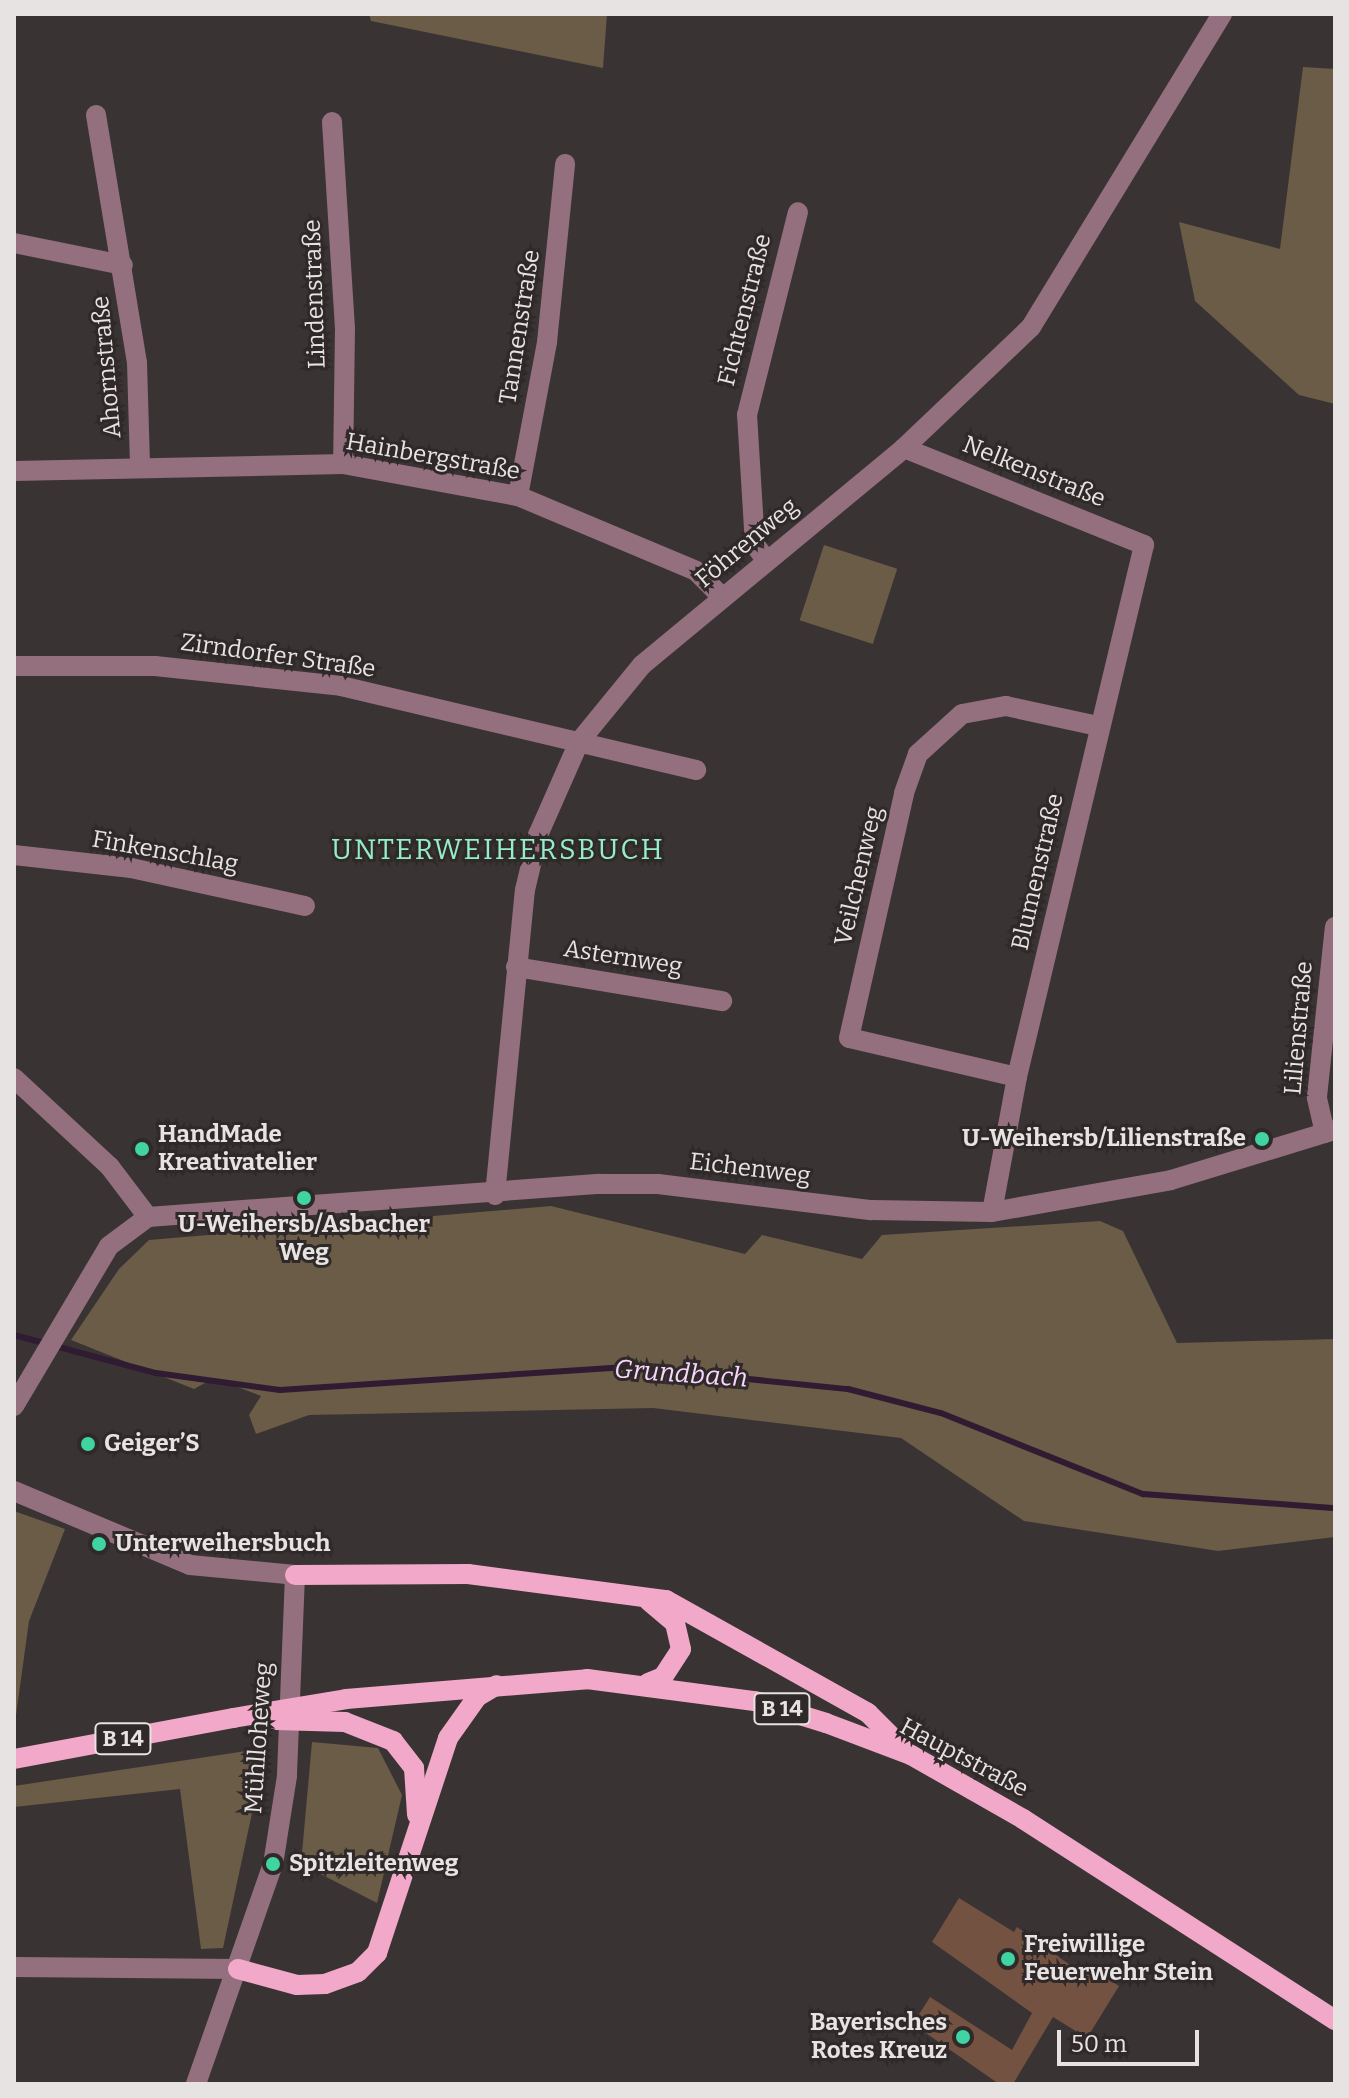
<!DOCTYPE html>
<meta charset="utf-8">
<style>
body{margin:0}
#map{position:relative;width:1349px;height:2098px;overflow:hidden;background:#3a3333;font-family:Bitter,serif}
div>[style]{position:absolute}
.green>*{inset:0;background:#6a5c46;transform-origin:0 0}
.stream>*{height:6px;margin:-3px;padding:0 3px;transform-origin:3px;border-radius:3px;background:#2f1b32}
.building>*{inset:0;background:#735241}
.minor>*{height:20px;margin:-10px;padding:0 10px;transform-origin:10px;border-radius:10px;background:#94707f}
.major>*{height:20px;margin:-10px;padding:0 10px;transform-origin:10px;border-radius:10px;background:#f2a9c9}
.major-bridge>*{height:20px;margin:-10px;padding:0 10px;transform-origin:10px;border-radius:10px;background:#f2a9c9}
.dots>*{width:22px;height:22px;translate:-50% -50%;box-sizing:border-box;border:4px solid #302929;border-radius:50%}
span{translate:-50% -50%;white-space:nowrap;text-align:center;line-height:1.15;-webkit-text-stroke:6px #302929;paint-order:stroke}
.shield-label span{padding:2px 6px;background:#302929;border:2px solid;border-radius:6px;-webkit-text-stroke-width:0}
.shield-label{font-size:22px;color:#e8e3e3;font-weight:700}
.street-label{font-size:24px;color:#e8e3e3}
.poi-label{font-size:24px;color:#e8e3e3;font-weight:700}
.left{translate:0 -50%;text-align:left}
.right{translate:-100% -50%;text-align:right}
.water-label{font-size:26px;color:#f9d6fe;font-style:italic}
.quarter-label{font-size:28px;color:#95eec9;letter-spacing:2px}
.frame{position:absolute;inset:0;border:16px solid #e8e3e3;pointer-events:none}
.scale{position:absolute;left:1057px;top:2030px;width:142px;height:36px;box-sizing:border-box;border:4px solid #e8e3e3;border-top:0;padding-left:10px;font-size:24px;line-height:28px;white-space:nowrap;color:#e8e3e3;-webkit-text-stroke:6px #302929;paint-order:stroke}
</style>
<div id="map">
<div class="green">
<i style="clip-path:polygon(369px 14px,607px 14px,603px 68px,371px 21px)"></i>
<i style="clip-path:polygon(1303px 67px,1335px 69px,1335px 404px,1299px 395px,1195px 301px,1179px 222px,1280px 249px)"></i>
<i style="left:824px;top:545px;width:77px;height:79px;rotate:18deg"></i>
<i style="clip-path:polygon(551px 1206px,745px 1254px,762px 1235px,862px 1259px,882px 1235px,1100px 1221px,1123px 1231px,1177px 1343px,1335px 1339px,1335px 1537px,1218px 1551px,1024px 1521px,901px 1438px,653px 1408px,309px 1415px,256px 1434px,249px 1415px,261px 1396px,214px 1378px,194px 1389px,71px 1340px,119px 1269px,149px 1240px)"></i>
<i style="clip-path:polygon(14px 1511px,65px 1529px,29px 1621px,14px 1730px)"></i>
<i style="clip-path:polygon(312px 1742px,378px 1748px,402px 1795px,377px 1903px,301px 1864px)"></i>
<i style="clip-path:polygon(266px 1748px,223px 1948px,201px 1949px,180px 1789px,14px 1807px,14px 1786px)"></i>
</div>
<div class="stream">
<i style="left:14px;top:1335px;width:147px;rotate:15deg"></i>
<i style="left:156px;top:1373px;width:125px;rotate:7.8deg"></i>
<i style="left:280px;top:1390px;width:351px;rotate:-3.8deg"></i>
<i style="left:630px;top:1367px;width:219px;rotate:5.8deg"></i>
<i style="left:848px;top:1389px;width:96px;rotate:14.5deg"></i>
<i style="left:941px;top:1413px;width:218px;rotate:21.9deg"></i>
<i style="left:1143px;top:1494px;width:193px;rotate:4.2deg"></i>
</div>
<div class="building">
<i style="clip-path:polygon(959px 1898px,1014px 1932px,1017px 1927px,1084px 1975px,1089px 1968px,1119px 1986px,1087px 2038px,1053px 2017px,1013px 2084px,999px 2084px,913px 2024px,930px 1997px,1012px 2050px,1032px 2013px,932px 1942px)"></i>
</div>
<div class="minor">
<i style="left:96px;top:115px;width:251px;rotate:80.6deg"></i>
<i style="left:137px;top:363px;width:103px;rotate:88.3deg"></i>
<i style="left:332px;top:122px;width:206px;rotate:86.4deg"></i>
<i style="left:345px;top:328px;width:136px;rotate:90.8deg"></i>
<i style="left:14px;top:243px;width:111px;rotate:11.4deg"></i>
<i style="left:904px;top:448px;width:259px;rotate:22deg"></i>
<i style="left:1144px;top:545px;width:547px;rotate:103.43deg"></i>
<i style="left:1017px;top:1077px;width:137px;rotate:100.5deg"></i>
<i style="left:14px;top:471px;width:329px;rotate:-1.2deg"></i>
<i style="left:343px;top:464px;width:178px;rotate:10.4deg"></i>
<i style="left:518px;top:496px;width:193px;rotate:22.8deg"></i>
<i style="left:696px;top:571px;width:37px;rotate:45deg"></i>
<i style="left:518px;top:496px;width:157px;rotate:-79.3deg"></i>
<i style="left:547px;top:342px;width:179px;rotate:-84.2deg"></i>
<i style="left:766px;top:560px;width:19px;rotate:-126deg"></i>
<i style="left:755px;top:545px;width:130px;rotate:-93.5deg"></i>
<i style="left:747px;top:415px;width:209px;rotate:-75.9deg"></i>
<i style="left:14px;top:666px;width:141px"></i>
<i style="left:155px;top:666px;width:187px;rotate:6.1deg"></i>
<i style="left:341px;top:686px;width:365px;rotate:13.3deg"></i>
<i style="left:14px;top:855px;width:118px;rotate:6.3deg"></i>
<i style="left:131px;top:868px;width:178px;rotate:12.3deg"></i>
<i style="left:516px;top:967px;width:209px;rotate:9.4deg"></i>
<i style="left:1017px;top:1077px;width:172px;rotate:-166.9deg"></i>
<i style="left:849px;top:1038px;width:251px;rotate:-77.3deg"></i>
<i style="left:904px;top:793px;width:41px;rotate:-70.3deg"></i>
<i style="left:918px;top:754px;width:59px;rotate:-42.3deg"></i>
<i style="left:962px;top:714px;width:45px;rotate:-10.3deg"></i>
<i style="left:1006px;top:706px;width:94px;rotate:12.3deg"></i>
<i style="left:14px;top:1078px;width:131px;rotate:42.8deg"></i>
<i style="left:110px;top:1167px;width:63px;rotate:52.8deg"></i>
<i style="left:1325px;top:1133px;width:37px;rotate:-103deg"></i>
<i style="left:1317px;top:1097px;width:171px;rotate:-84deg"></i>
<i style="left:495px;top:1195px;width:306px;rotate:-84.4deg"></i>
<i style="left:525px;top:890px;width:57px;rotate:-76.7deg"></i>
<i style="left:538px;top:835px;width:102px;rotate:-66.2deg"></i>
<i style="left:579px;top:742px;width:99px;rotate:-50.7deg"></i>
<i style="left:642px;top:665px;width:340px;rotate:-39.6deg"></i>
<i style="left:904px;top:448px;width:175px;rotate:-43.6deg"></i>
<i style="left:1031px;top:327px;width:367px;rotate:-58.6deg"></i>
<i style="left:14px;top:1406px;width:186px;rotate:-59.3deg"></i>
<i style="left:109px;top:1246px;width:49px;rotate:-36.6deg"></i>
<i style="left:148px;top:1217px;width:453px;rotate:-4.2deg"></i>
<i style="left:600px;top:1184px;width:58px"></i>
<i style="left:658px;top:1184px;width:215px;rotate:7deg"></i>
<i style="left:871px;top:1210px;width:121px;rotate:0.9deg"></i>
<i style="left:992px;top:1212px;width:182px;rotate:-10.1deg"></i>
<i style="left:1171px;top:1180px;width:171px;rotate:-17deg"></i>
<i style="left:14px;top:1491px;width:191px;rotate:22.8deg"></i>
<i style="left:190px;top:1565px;width:105px;rotate:5.4deg"></i>
<i style="left:295px;top:1575px;width:201px;rotate:92.3deg"></i>
<i style="left:287px;top:1776px;width:89px;rotate:99deg"></i>
<i style="left:273px;top:1864px;width:233px;rotate:109.3deg"></i>
<i style="left:14px;top:1967px;width:224px;rotate:0.5deg"></i>
</div>
<div class="major">
<i style="left:295px;top:1575px;width:173px;rotate:-0.3deg"></i>
<i style="left:468px;top:1574px;width:200px;rotate:7.5deg"></i>
<i style="left:666px;top:1600px;width:231px;rotate:29.2deg"></i>
<i style="left:868px;top:1713px;width:51px;rotate:45deg"></i>
<i style="left:648px;top:1683px;width:16px;rotate:-22deg"></i>
<i style="left:663px;top:1677px;width:33px;rotate:-57deg"></i>
<i style="left:681px;top:1649px;width:27px;rotate:-103deg"></i>
<i style="left:675px;top:1623px;width:34px;rotate:-140deg"></i>
<i style="left:346px;top:1699px;width:242px;rotate:-4.7deg"></i>
<i style="left:587px;top:1679px;width:169px;rotate:7.5deg"></i>
<i style="left:755px;top:1701px;width:74px;rotate:17.2deg"></i>
<i style="left:826px;top:1723px;width:91px;rotate:20.6deg"></i>
<i style="left:911px;top:1755px;width:129px;rotate:29.7deg"></i>
<i style="left:1023px;top:1819px;width:371px;rotate:32.8deg"></i>
<i style="left:345px;top:1722px;width:52px;rotate:21.6deg"></i>
<i style="left:393px;top:1741px;width:34px;rotate:52deg"></i>
<i style="left:414px;top:1768px;width:47px;rotate:86.3deg"></i>
<i style="left:14px;top:1759px;width:223px;rotate:-10.6deg"></i>
<i style="left:238px;top:1969px;width:61px;rotate:15.2deg"></i>
<i style="left:297px;top:1985px;width:28px;rotate:-2deg"></i>
<i style="left:325px;top:1984px;width:35px;rotate:-20deg"></i>
<i style="left:358px;top:1972px;width:27px;rotate:-45deg"></i>
<i style="left:377px;top:1953px;width:226px;rotate:-71.7deg"></i>
<i style="left:448px;top:1738px;width:50px;rotate:-54.7deg"></i>
<i style="left:477px;top:1697px;width:23px;rotate:-31deg"></i>
</div>
<div class="major-bridge">
<i style="left:233px;top:1718px;width:115px;rotate:-9.5deg"></i>
<i style="left:276px;top:1720px;width:69px;rotate:1.7deg"></i>
</div>
<div class="dots">
<i style="left:1262px;top:1139px;background:#3fd4a2"></i>
<i style="left:142px;top:1149px;background:#3fd4a2"></i>
<i style="left:304px;top:1198px;background:#3fd4a2"></i>
<i style="left:88px;top:1444px;background:#3fd4a2"></i>
<i style="left:99px;top:1544px;background:#3fd4a2"></i>
<i style="left:273px;top:1864px;background:#3fd4a2"></i>
<i style="left:1008px;top:1959px;background:#3fd4a2"></i>
<i style="left:963px;top:2037px;background:#3fd4a2"></i>
</div>
<div class="shield-label">
<span style="left:782px;top:1709px">B 14</span>
<span style="left:123px;top:1739px">B 14</span>
</div>
<div class="street-label">
<span style="left:315px;top:294px;rotate:-92deg">Lindenstraße</span>
<span style="left:745px;top:310px;rotate:-76deg">Fichtenstraße</span>
<span style="left:520px;top:327px;rotate:-81deg">Tannenstraße</span>
<span style="left:107px;top:367px;rotate:-95deg">Ahornstraße</span>
<span style="left:433px;top:457px;rotate:10deg">Hainbergstraße</span>
<span style="left:1034px;top:472px;rotate:22deg">Nelkenstraße</span>
<span style="left:747px;top:543px;rotate:-40deg">Föhrenweg</span>
<span style="left:278px;top:656px;rotate:8deg">Zirndorfer Straße</span>
<span style="left:165px;top:852px;rotate:10deg">Finkenschlag</span>
<span style="left:1038px;top:872px;rotate:-77deg">Blumenstraße</span>
<span style="left:859px;top:876px;rotate:-77deg">Veilchenweg</span>
<span style="left:623px;top:958px;rotate:9deg">Asternweg</span>
<span style="left:1299px;top:1028px;rotate:-85deg">Lilienstraße</span>
<span style="left:750px;top:1169px;rotate:7deg">Eichenweg</span>
<span style="left:259px;top:1738px;rotate:-86deg">Mühlloheweg</span>
<span style="left:964px;top:1758px;rotate:28deg">Hauptstraße</span>
</div>
<div class="poi-label">
<span class="left" style="left:158px;top:1149px">HandMade<br>Kreativatelier</span>
<span class="right" style="left:1246px;top:1139px">U-Weihersb/Lilienstraße</span>
<span style="left:304px;top:1239px">U-Weihersb/Asbacher<br>Weg</span>
<span class="left" style="left:104px;top:1444px">Geiger’S</span>
<span class="left" style="left:115px;top:1544px">Unterweihersbuch</span>
<span class="left" style="left:289px;top:1864px">Spitzleitenweg</span>
<span class="left" style="left:1024px;top:1959px">Freiwillige<br>Feuerwehr Stein</span>
<span class="right" style="left:947px;top:2037px">Bayerisches<br>Rotes Kreuz</span>
</div>
<div class="water-label">
<span style="left:681px;top:1374px;rotate:4deg">Grundbach</span>
</div>
<div class="quarter-label">
<span style="left:498px;top:850px">UNTERWEIHERSBUCH</span>
</div>
<div class="frame"></div>
<div class="scale">50 m</div>
</div>
